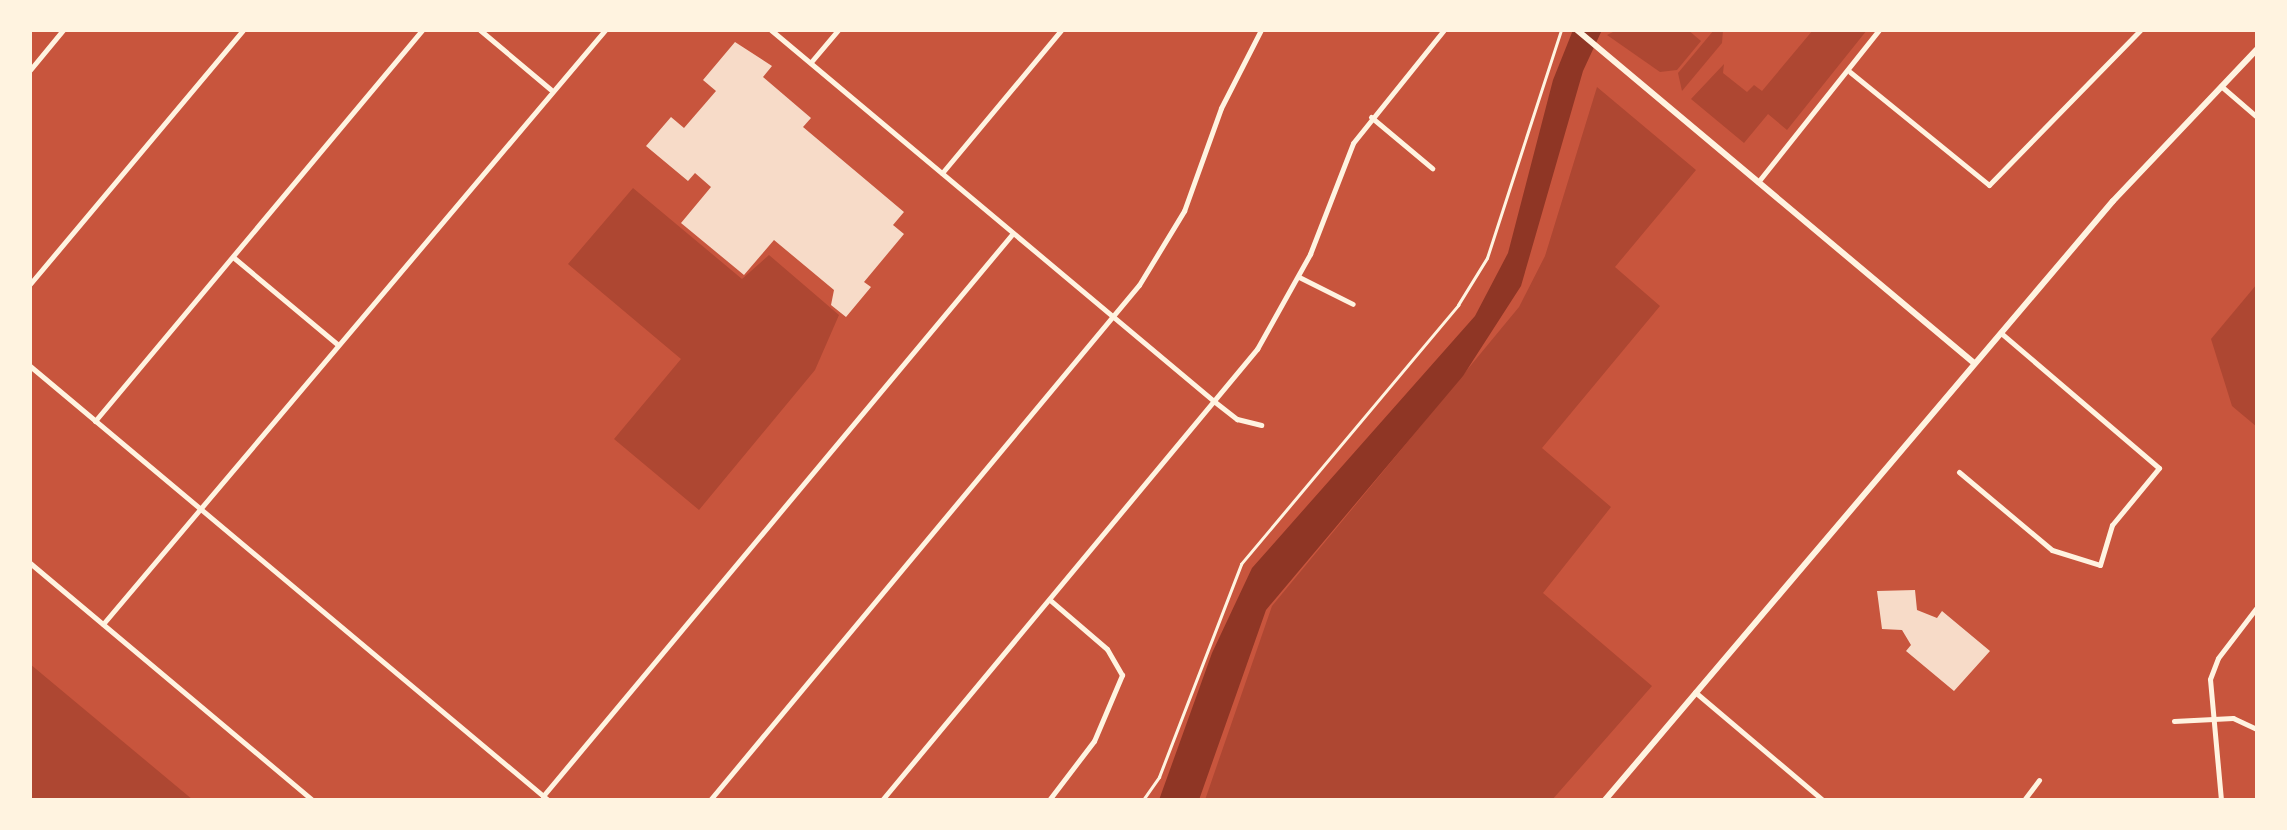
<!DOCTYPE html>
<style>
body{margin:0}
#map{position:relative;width:2287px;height:830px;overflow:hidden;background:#c8553d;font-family:"Sofia Sans Condensed",sans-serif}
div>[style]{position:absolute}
.green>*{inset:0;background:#ae4732}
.water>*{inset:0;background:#8f3625}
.building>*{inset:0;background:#f7dbc8}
.path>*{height:2.5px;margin:-1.25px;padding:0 1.25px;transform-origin:1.25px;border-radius:1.25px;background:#fff3e0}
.minor>*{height:5px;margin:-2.5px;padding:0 2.5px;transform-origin:2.5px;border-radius:2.5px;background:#fff3e0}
.tertiary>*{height:6px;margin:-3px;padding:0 3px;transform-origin:3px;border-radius:3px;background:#fff3e0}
.secondary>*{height:6px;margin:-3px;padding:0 3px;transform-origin:3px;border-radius:3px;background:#fff3e0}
span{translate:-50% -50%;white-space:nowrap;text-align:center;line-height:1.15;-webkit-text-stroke:8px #fff3e0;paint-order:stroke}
.frame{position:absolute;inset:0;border:32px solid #fff3e0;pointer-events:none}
</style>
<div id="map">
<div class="green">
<i style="clip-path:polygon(1617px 30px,1688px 30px,1701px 41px,1677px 70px,1660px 72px,1607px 35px)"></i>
<i style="clip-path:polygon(1714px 30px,1723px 30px,1722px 43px,1682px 91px,1678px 73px)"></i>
<i style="clip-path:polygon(1813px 30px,1867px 30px,1787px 130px,1768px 114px,1744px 143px,1691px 99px,1724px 64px,1723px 73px,1747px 92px,1754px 85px,1762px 91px)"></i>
<i style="clip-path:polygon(1597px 87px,1696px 170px,1615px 267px,1660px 306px,1542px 448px,1611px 507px,1543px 593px,1652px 686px,1552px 800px,1205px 800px,1272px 606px,1519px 307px,1545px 256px)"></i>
<i style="clip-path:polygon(633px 188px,742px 279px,769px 255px,839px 315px,815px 370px,699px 510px,614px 439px,681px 359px,568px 264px)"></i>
<i style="clip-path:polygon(2257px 284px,2257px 427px,2232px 406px,2211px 339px)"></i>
<i style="clip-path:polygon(30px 664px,193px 800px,30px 800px)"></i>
</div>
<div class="water">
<i style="clip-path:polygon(1573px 30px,1602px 30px,1583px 71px,1521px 286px,1463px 376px,1266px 610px,1199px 800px,1159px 800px,1212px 653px,1252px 568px,1475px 316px,1508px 253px,1553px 80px)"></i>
</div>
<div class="building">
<i style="clip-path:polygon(735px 42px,772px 66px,763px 77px,811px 118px,803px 127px,904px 212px,893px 225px,904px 234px,864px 282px,871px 287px,846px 317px,831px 305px,834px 290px,774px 240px,744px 275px,681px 223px,711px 187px,695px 173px,688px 181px,646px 146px,671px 117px,684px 128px,716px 91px,703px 80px)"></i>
<i style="clip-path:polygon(1915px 590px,1917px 610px,1937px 618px,1942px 611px,1990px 651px,1954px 691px,1906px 651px,1911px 645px,1902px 630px,1882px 629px,1877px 591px)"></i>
</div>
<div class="path">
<i style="left:1143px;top:800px;width:28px;rotate:-55deg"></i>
<i style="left:1159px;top:777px;width:228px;rotate:-68.9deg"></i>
<i style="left:1241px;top:564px;width:338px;rotate:-50deg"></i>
<i style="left:1458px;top:305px;width:55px;rotate:-58.3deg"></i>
<i style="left:1487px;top:258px;width:240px;rotate:-72deg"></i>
</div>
<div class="minor">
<i style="left:480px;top:30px;width:92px;rotate:40.1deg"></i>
<i style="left:771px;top:30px;width:579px;rotate:39.96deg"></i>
<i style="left:1215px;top:402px;width:28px;rotate:38deg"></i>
<i style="left:1237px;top:419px;width:25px;rotate:14deg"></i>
<i style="left:811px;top:62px;width:42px;rotate:-49.8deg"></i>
<i style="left:30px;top:70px;width:52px;rotate:-50.5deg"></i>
<i style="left:1850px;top:72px;width:179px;rotate:39.1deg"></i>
<i style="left:1989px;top:185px;width:216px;rotate:-45.7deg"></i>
<i style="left:2221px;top:86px;width:48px;rotate:40.7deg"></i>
<i style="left:1371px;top:117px;width:80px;rotate:39.9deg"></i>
<i style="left:942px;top:173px;width:186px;rotate:-50.2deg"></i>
<i style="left:1758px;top:182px;width:194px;rotate:-51.5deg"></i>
<i style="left:233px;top:257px;width:136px;rotate:39.9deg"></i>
<i style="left:1299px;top:277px;width:60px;rotate:26.6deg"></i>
<i style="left:30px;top:284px;width:331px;rotate:-50deg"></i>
<i style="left:30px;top:366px;width:676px;rotate:39.96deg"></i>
<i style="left:95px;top:421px;width:510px;rotate:-50.09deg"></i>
<i style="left:1959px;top:472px;width:121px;rotate:40deg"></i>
<i style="left:2052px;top:550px;width:50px;rotate:17.4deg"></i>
<i style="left:2100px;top:565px;width:42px;rotate:-73.3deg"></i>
<i style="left:2112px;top:525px;width:74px;rotate:-50.5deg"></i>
<i style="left:2159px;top:468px;width:208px;rotate:-139.5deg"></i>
<i style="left:30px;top:563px;width:368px;rotate:40deg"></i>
<i style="left:103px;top:624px;width:778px;rotate:-49.8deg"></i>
<i style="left:1695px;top:692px;width:167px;rotate:40.2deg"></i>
<i style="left:2174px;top:721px;width:59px;rotate:-2.9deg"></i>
<i style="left:2233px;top:718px;width:26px;rotate:25deg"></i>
<i style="left:543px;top:796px;width:733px;rotate:-50.14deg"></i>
<i style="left:710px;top:800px;width:670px;rotate:-50.21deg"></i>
<i style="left:1139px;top:285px;width:87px;rotate:-58.7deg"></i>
<i style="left:1184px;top:211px;width:109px;rotate:-70.2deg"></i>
<i style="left:1221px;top:108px;width:88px;rotate:-62.9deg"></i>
<i style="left:882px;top:800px;width:587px;rotate:-50.26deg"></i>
<i style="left:1257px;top:349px;width:109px;rotate:-60.8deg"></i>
<i style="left:1310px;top:254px;width:119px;rotate:-68.8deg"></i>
<i style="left:1353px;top:143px;width:145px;rotate:-51.2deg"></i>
<i style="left:1049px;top:800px;width:74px;rotate:-52.7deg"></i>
<i style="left:1094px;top:741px;width:72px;rotate:-67deg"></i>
<i style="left:1122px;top:675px;width:30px;rotate:-120deg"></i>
<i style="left:1107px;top:649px;width:75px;rotate:-139.3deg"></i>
<i style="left:2024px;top:800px;width:25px;rotate:-53deg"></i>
<i style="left:2221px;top:800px;width:121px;rotate:-95.2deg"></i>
<i style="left:2210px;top:679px;width:22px;rotate:-69deg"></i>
<i style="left:2218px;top:658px;width:64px;rotate:-52.6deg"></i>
</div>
<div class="tertiary">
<i style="left:1577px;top:30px;width:518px;rotate:39.99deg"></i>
</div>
<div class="secondary">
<i style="left:1605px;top:800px;width:785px;rotate:-49.7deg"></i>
<i style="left:2113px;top:201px;width:209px;rotate:-46.5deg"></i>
</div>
<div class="frame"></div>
</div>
